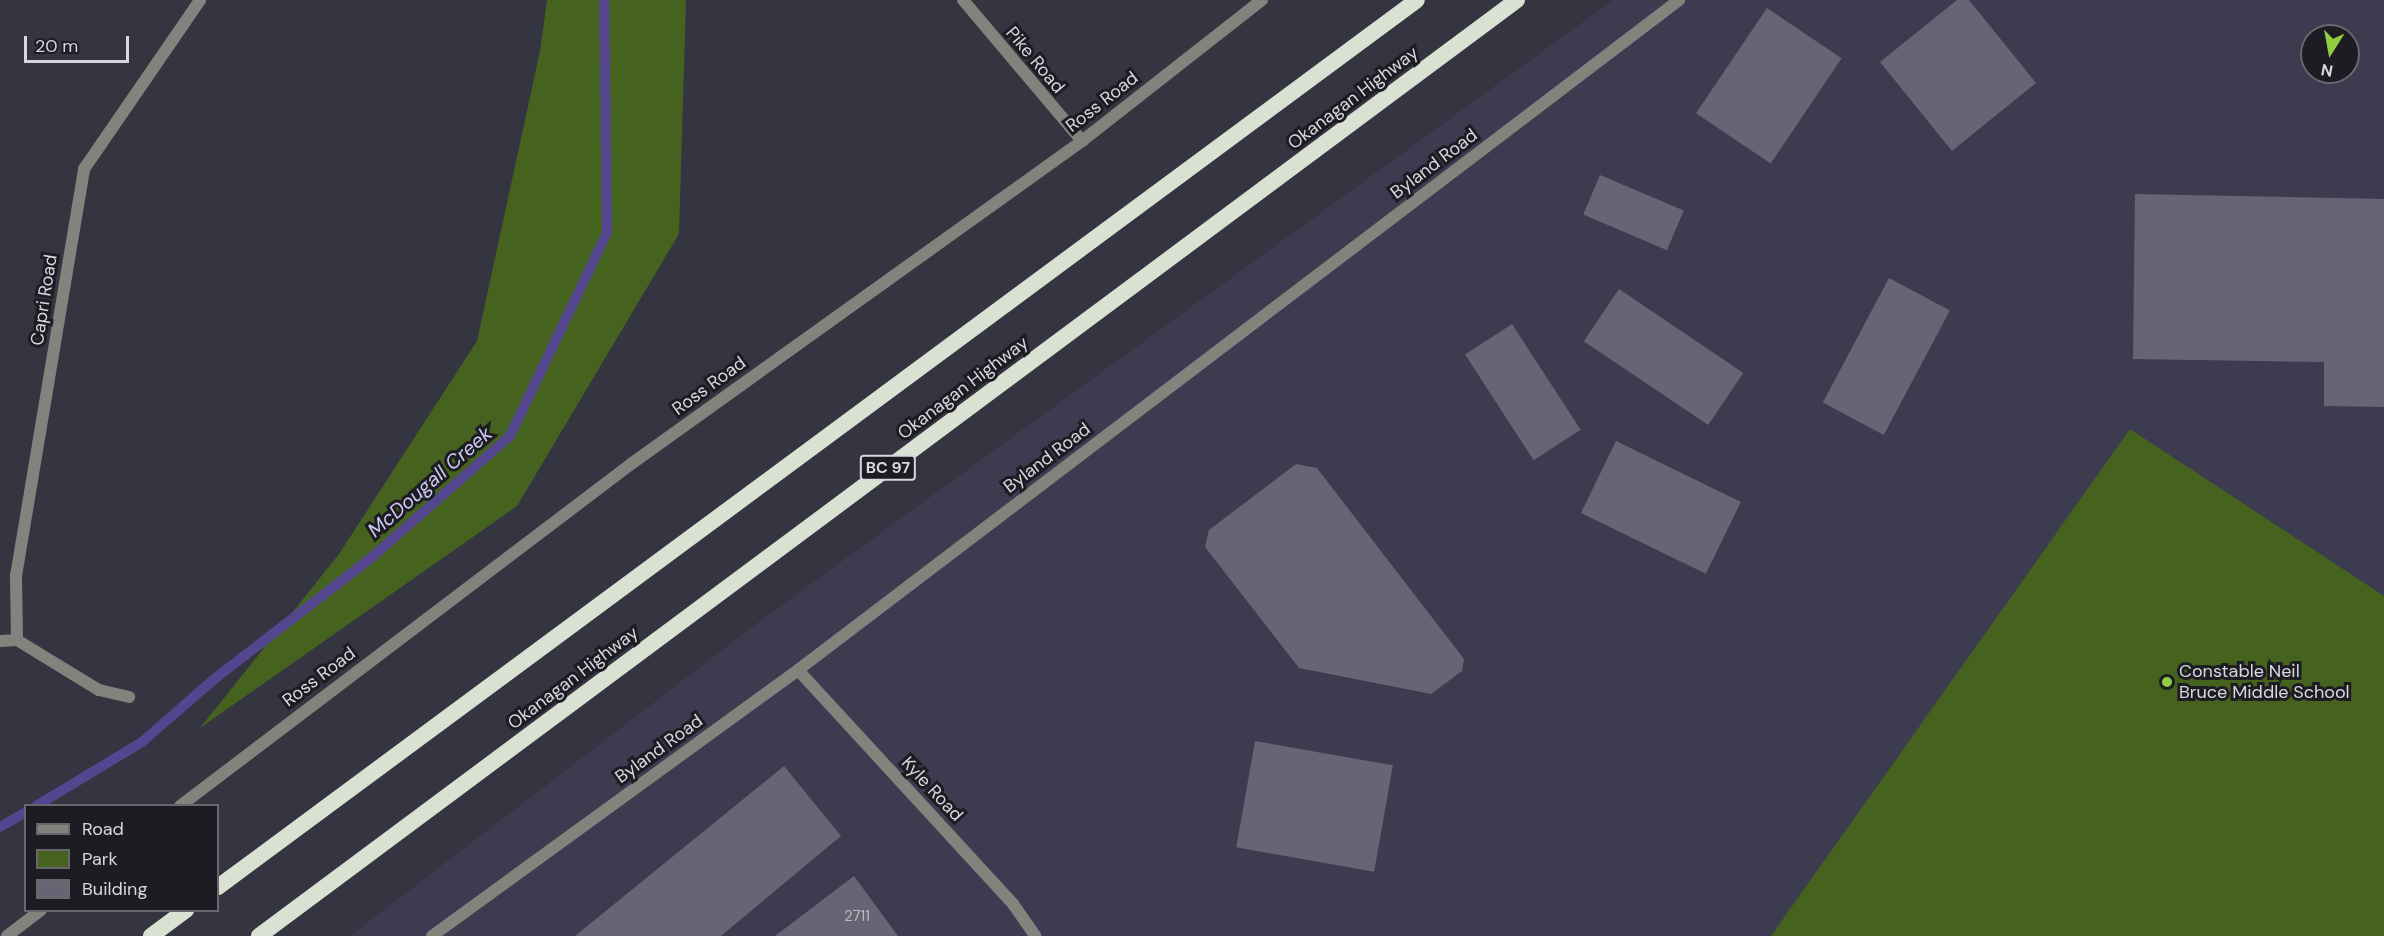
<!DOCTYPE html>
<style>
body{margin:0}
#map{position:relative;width:2384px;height:936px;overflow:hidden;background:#353441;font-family:"DM Sans",sans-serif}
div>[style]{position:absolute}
.built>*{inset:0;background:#3d3b4f}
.green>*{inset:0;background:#45631f}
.stream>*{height:10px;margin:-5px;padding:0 5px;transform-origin:5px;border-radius:5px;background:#53468f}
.building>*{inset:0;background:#666573;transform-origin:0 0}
.minor>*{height:12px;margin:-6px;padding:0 6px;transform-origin:6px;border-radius:6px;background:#80847d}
.tertiary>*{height:12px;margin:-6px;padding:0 6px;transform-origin:6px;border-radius:6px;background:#80847d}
.trunk>*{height:16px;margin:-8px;padding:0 8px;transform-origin:8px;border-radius:8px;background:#dae1d3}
.dots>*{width:16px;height:16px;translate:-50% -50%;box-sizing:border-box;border:3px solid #1d1c22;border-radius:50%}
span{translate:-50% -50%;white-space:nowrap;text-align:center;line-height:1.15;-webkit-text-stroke:6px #1d1c22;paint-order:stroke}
.number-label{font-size:15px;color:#bcbac5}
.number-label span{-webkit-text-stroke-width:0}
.shield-label span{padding:2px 4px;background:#1d1c22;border:2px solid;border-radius:4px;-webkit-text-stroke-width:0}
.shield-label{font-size:16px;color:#d8d7e0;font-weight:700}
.street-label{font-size:18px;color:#d8d7e0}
.poi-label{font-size:18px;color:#d8d7e0}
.left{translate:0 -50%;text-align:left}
.water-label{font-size:20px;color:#cdc9f3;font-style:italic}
.legend{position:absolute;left:24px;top:804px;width:195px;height:108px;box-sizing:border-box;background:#1d1c22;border:2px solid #68676e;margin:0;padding:8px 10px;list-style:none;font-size:18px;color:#d8d7e0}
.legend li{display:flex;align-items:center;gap:12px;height:30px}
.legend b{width:30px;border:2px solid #68676e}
.north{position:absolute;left:2300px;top:24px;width:60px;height:60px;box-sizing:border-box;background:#1d1c22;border:2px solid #68676e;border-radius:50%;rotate:191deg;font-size:16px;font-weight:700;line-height:24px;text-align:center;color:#d8d7e0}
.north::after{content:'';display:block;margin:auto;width:21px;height:27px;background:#90cd41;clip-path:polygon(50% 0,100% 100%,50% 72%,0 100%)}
.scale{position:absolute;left:24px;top:36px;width:105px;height:27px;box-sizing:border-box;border:3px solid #d8d7e0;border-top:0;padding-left:8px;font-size:18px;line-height:21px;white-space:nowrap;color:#d8d7e0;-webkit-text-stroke:4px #1d1c22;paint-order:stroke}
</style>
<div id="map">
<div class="built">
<i style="clip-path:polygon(evenodd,1613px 0,2384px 0,2384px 936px,350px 936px,764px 618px,1613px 0,2312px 36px,2348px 36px,2348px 72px,2312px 72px,2312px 36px)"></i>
</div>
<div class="green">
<i style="clip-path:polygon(547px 0,686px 0,679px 234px,517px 506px,200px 728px,339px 554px,477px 341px,540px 51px)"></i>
<i style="clip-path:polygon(2130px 429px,2384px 596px,2384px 936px,1771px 936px)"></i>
</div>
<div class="stream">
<i style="left:36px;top:806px;width:124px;rotate:-31.1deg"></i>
<i style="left:142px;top:742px;width:94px;rotate:-41.1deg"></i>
<i style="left:213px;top:680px;width:200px;rotate:-37.7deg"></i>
<i style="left:371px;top:558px;width:185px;rotate:-41.3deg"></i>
<i style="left:510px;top:436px;width:225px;rotate:-64.5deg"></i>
<i style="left:607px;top:233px;width:233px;rotate:-90.7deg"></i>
<i style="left:0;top:827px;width:30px;rotate:-30deg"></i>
</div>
<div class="building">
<i style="clip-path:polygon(1957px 0,1969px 0,2036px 83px,1952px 151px,1880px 62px)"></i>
<i style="left:1767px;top:8px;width:90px;height:127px;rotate:34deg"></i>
<i style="left:1600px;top:175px;width:91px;height:43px;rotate:23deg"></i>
<i style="clip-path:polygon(2135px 194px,2384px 199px,2384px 407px,2324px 406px,2324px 362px,2133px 359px)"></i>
<i style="left:1889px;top:278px;width:69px;height:141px;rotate:28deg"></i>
<i style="left:1619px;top:289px;width:150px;height:63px;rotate:34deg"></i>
<i style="left:1512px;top:324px;width:126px;height:56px;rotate:57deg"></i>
<i style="left:1616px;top:441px;width:139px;height:80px;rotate:26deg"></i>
<i style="clip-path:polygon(1296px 464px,1317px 468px,1464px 659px,1462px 671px,1431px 694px,1299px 668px,1205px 547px,1209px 530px)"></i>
<i style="left:1255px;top:741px;width:140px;height:108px;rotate:10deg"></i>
<i style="clip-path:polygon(784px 766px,841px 836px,721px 936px,575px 936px)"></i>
<i style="clip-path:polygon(854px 876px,898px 936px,775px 936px)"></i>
</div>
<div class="minor">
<i style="left:963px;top:0;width:185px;rotate:49.8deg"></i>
<i style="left:17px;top:640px;width:96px;rotate:31.4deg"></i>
<i style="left:99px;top:690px;width:31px;rotate:13deg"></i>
<i style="left:0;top:641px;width:17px;rotate:-3deg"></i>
<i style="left:17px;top:640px;width:64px;rotate:-90.9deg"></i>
<i style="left:16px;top:576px;width:413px;rotate:-80.5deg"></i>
<i style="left:84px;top:169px;width:205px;rotate:-55.5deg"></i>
<i style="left:798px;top:670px;width:318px;rotate:47.4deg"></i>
<i style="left:1013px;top:904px;width:39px;rotate:55deg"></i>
</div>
<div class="tertiary">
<i style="left:180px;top:806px;width:566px;rotate:-37.17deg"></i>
<i style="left:631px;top:464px;width:555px;rotate:-35.61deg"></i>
<i style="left:1082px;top:141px;width:229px;rotate:-38.1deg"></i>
<i style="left:7px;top:936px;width:43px;rotate:-37.4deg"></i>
<i style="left:432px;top:936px;width:452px;rotate:-36deg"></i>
<i style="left:798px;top:670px;width:1107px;rotate:-37.25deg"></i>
</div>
<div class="trunk">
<i style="left:218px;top:887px;width:1491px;rotate:-36.49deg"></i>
<i style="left:151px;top:936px;width:44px;rotate:-36.6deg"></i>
<i style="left:259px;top:936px;width:1568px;rotate:-36.65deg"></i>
</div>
<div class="dots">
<i style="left:2167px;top:682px;background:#90cd41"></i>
</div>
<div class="number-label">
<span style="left:857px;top:917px">2711</span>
</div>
<div class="shield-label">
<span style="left:888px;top:468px">BC 97</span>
</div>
<div class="street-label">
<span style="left:1035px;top:60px;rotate:50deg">Pike Road</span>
<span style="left:1353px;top:98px;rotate:-37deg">Okanagan Highway</span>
<span style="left:1102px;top:102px;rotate:-38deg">Ross Road</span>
<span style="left:1434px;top:164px;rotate:-37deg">Byland Road</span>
<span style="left:44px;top:300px;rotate:-81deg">Capri Road</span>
<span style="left:709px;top:386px;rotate:-36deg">Ross Road</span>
<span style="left:963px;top:388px;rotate:-37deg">Okanagan Highway</span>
<span style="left:1047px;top:458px;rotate:-37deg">Byland Road</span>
<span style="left:319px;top:677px;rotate:-37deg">Ross Road</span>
<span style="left:573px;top:678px;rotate:-37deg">Okanagan Highway</span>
<span style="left:659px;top:749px;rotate:-36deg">Byland Road</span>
<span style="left:932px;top:789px;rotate:47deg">Kyle Road</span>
</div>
<div class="poi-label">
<span class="left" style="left:2179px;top:682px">Constable Neil<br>Bruce Middle School</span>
</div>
<div class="water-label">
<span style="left:430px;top:482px;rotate:-41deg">McDougall Creek</span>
</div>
<ul class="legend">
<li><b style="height:8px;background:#80847d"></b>Road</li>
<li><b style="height:16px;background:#45631f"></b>Park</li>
<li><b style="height:16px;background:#666573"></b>Building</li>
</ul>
<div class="north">N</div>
<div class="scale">20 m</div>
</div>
